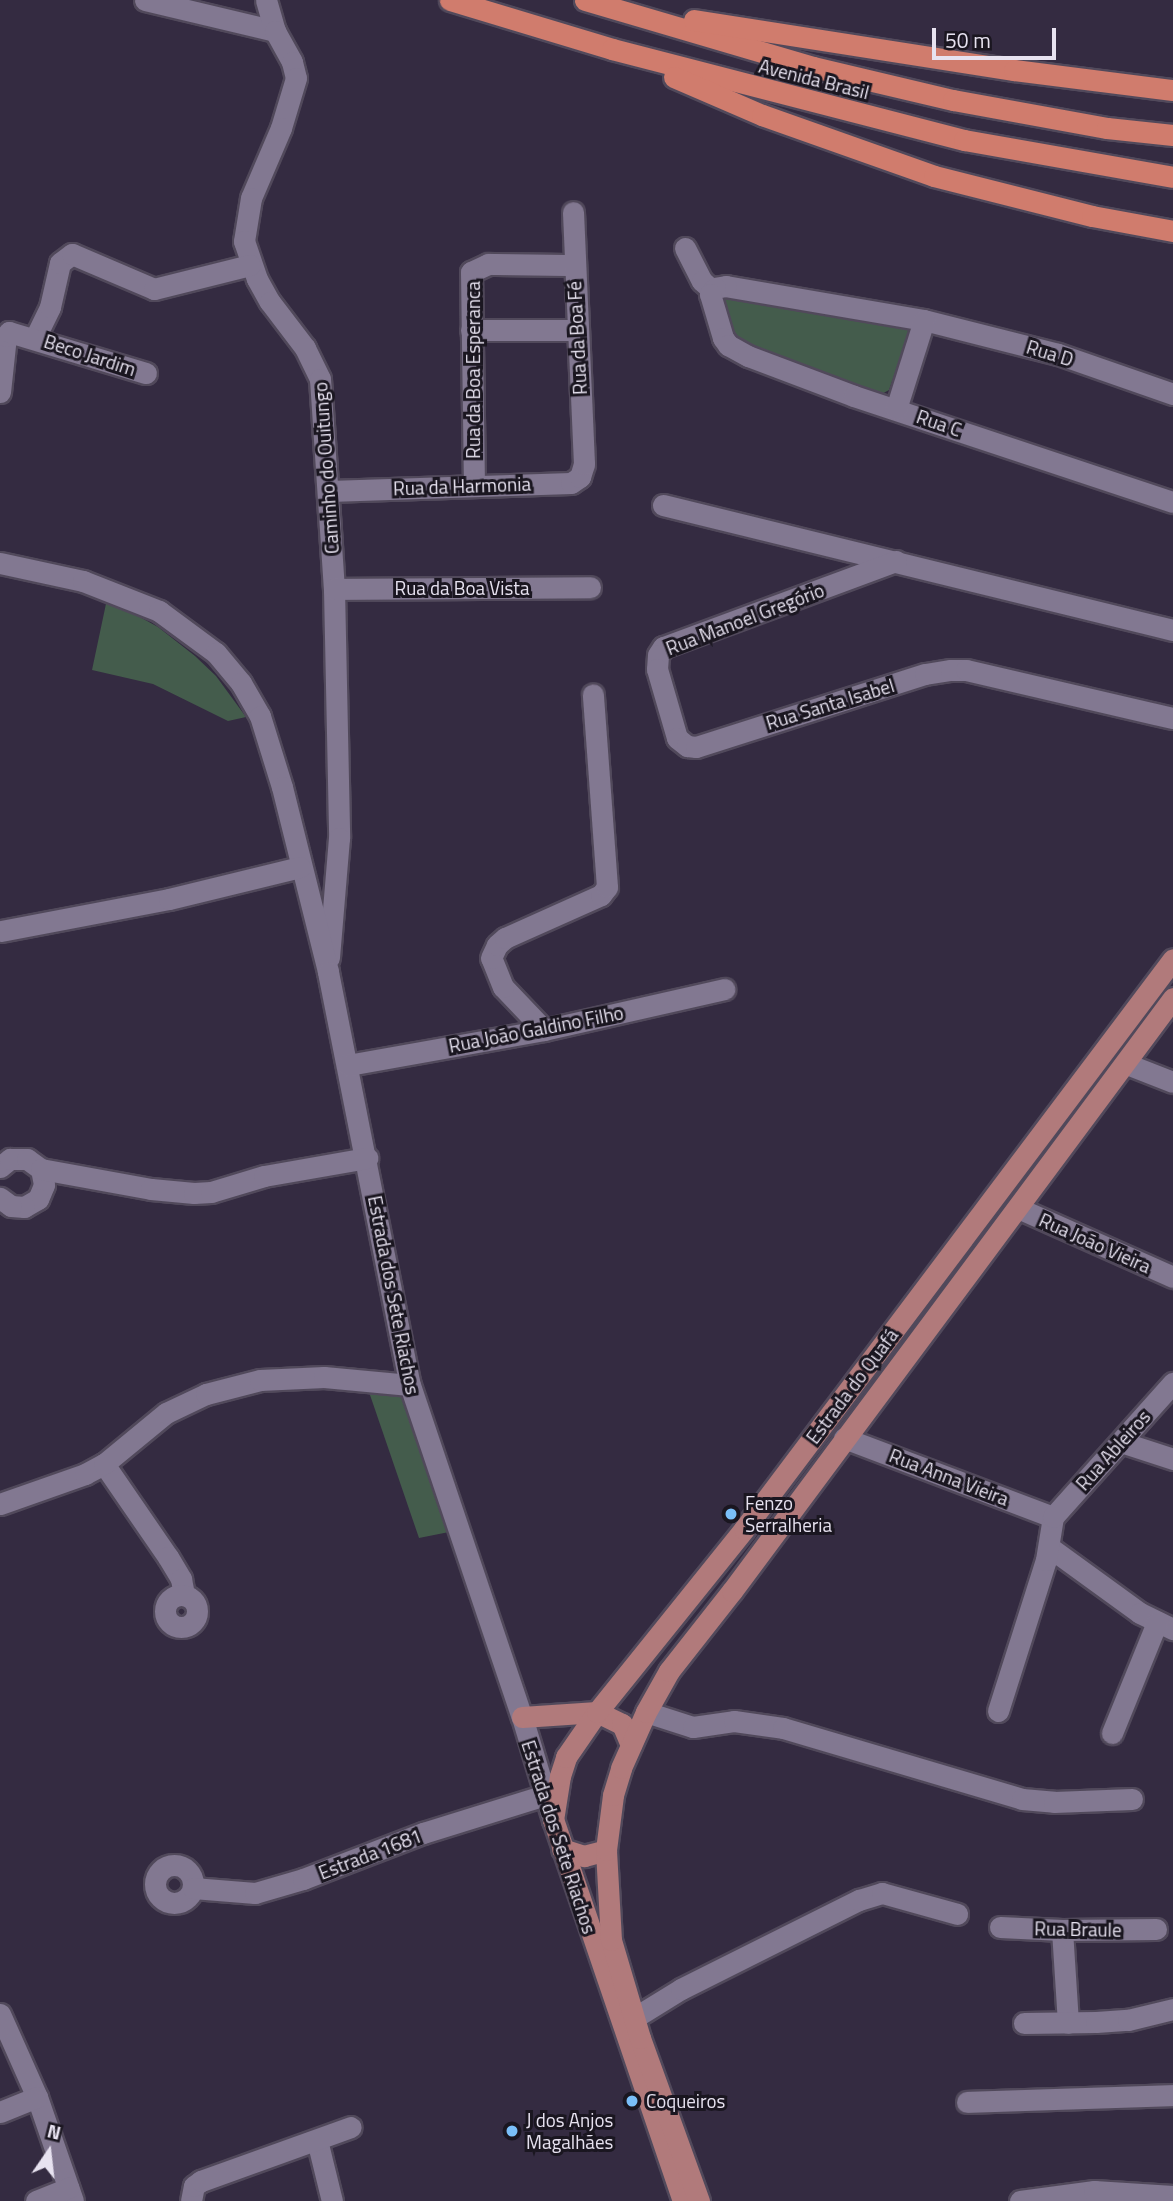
<!DOCTYPE html>
<meta charset="utf-8">
<style>
body{margin:0}
#map{position:relative;width:1173px;height:2201px;overflow:hidden;background:#342b41;font-family:"Titillium Web",sans-serif}
div>[style]{position:absolute}
.green>*{inset:0;background:#445c4c}
.roads{filter:drop-shadow(2px 0 #51495b) drop-shadow(-2px 0 #51495b) drop-shadow(0 2px #51495b) drop-shadow(0 -2px #51495b)}
.minor>*{height:21px;margin:-10.5px;padding:0 10.5px;transform-origin:10.5px;border-radius:10.5px;background:#827891}
.minor>.ring{margin:-10.5px;padding:0;box-sizing:content-box;background:none;border:21px solid #827891;border-radius:50%}
.major>*{height:21px;margin:-10.5px;padding:0 10.5px;transform-origin:10.5px;border-radius:10.5px;background:#b17a7b}
.highway>*{height:21px;margin:-10.5px;padding:0 10.5px;transform-origin:10.5px;border-radius:10.5px;background:#d07c6d}
.dots>*{width:19px;height:19px;translate:-50% -50%;box-sizing:border-box;border:4px solid #1a1620;border-radius:50%}
span{translate:-50% -50%;white-space:nowrap;text-align:center;line-height:1.15;-webkit-text-stroke:6px #1a1620;paint-order:stroke}
.street-label{font-size:19px;color:#e7e2f0}
.poi-label{font-size:19px;color:#e7e2f0}
.left{translate:0 -50%;text-align:left}
.north{position:absolute;left:14px;top:2117px;width:70px;height:70px;-webkit-text-stroke:5px #1a1620;paint-order:stroke;rotate:14deg;font-size:19px;font-weight:700;line-height:28px;text-align:center;color:#e7e2f0}
.north::after{content:'';display:block;margin:auto;width:24px;height:32px;background:#e7e2f0;clip-path:polygon(50% 0,100% 100%,50% 72%,0 100%)}
.scale{position:absolute;left:932px;top:28px;width:124px;height:32px;box-sizing:border-box;border:4px solid #e7e2f0;border-top:0;padding-left:9px;font-size:21px;line-height:24px;white-space:nowrap;color:#e7e2f0;-webkit-text-stroke:5px #1a1620;paint-order:stroke}
</style>
<div id="map">
<div class="green">
<i style="clip-path:polygon(725px 294px,888px 321px,910px 329px,889px 390px,880px 395px,733px 341px,720px 308px)"></i>
<i style="clip-path:polygon(107px 599px,158px 627px,195px 656px,216px 676px,246px 717px,228px 721px,153px 684px,92px 670px)"></i>
<i style="clip-path:polygon(369px 1392px,406px 1393px,449px 1532px,419px 1538px)"></i>
</div>
<div class="roads">
<div class="minor">
<i style="left:145px;top:0;width:134px;rotate:13.4deg"></i>
<i style="left:266px;top:0;width:32px;rotate:74deg"></i>
<i style="left:275px;top:31px;width:35px;rotate:61deg"></i>
<i style="left:292px;top:62px;width:16px;rotate:76deg"></i>
<i style="left:296px;top:78px;width:52px;rotate:106.7deg"></i>
<i style="left:281px;top:128px;width:76px;rotate:113.2deg"></i>
<i style="left:251px;top:198px;width:44px;rotate:99.2deg"></i>
<i style="left:244px;top:241px;width:40px;rotate:71.1deg"></i>
<i style="left:257px;top:279px;width:26px;rotate:61deg"></i>
<i style="left:270px;top:302px;width:58px;rotate:52.7deg"></i>
<i style="left:305px;top:348px;width:34px;rotate:64deg"></i>
<i style="left:320px;top:379px;width:210px;rotate:86.2deg"></i>
<i style="left:334px;top:589px;width:249px;rotate:88.8deg"></i>
<i style="left:339px;top:838px;width:120px;rotate:94.8deg"></i>
<i style="left:685px;top:248px;width:37px;rotate:63deg"></i>
<i style="left:702px;top:281px;width:13px;rotate:42deg"></i>
<i style="left:471px;top:330px;width:105px"></i>
<i style="left:35px;top:338px;width:34px;rotate:-64deg"></i>
<i style="left:50px;top:307px;width:45px;rotate:-77.2deg"></i>
<i style="left:60px;top:263px;width:15px;rotate:-37deg"></i>
<i style="left:72px;top:254px;width:89px;rotate:23.1deg"></i>
<i style="left:154px;top:289px;width:99px;rotate:-14deg"></i>
<i style="left:0;top:392px;width:56px;rotate:-83.9deg"></i>
<i style="left:6px;top:336px;width:5px;rotate:-53deg"></i>
<i style="left:9px;top:332px;width:143px;rotate:16.7deg"></i>
<i style="left:1173px;top:394px;width:122px;rotate:-160.8deg"></i>
<i style="left:1058px;top:354px;width:138px;rotate:-165.8deg"></i>
<i style="left:924px;top:320px;width:201px;rotate:-170.3deg"></i>
<i style="left:726px;top:286px;width:11px;rotate:170deg"></i>
<i style="left:715px;top:288px;width:8px;rotate:130deg"></i>
<i style="left:710px;top:294px;width:46px;rotate:73.5deg"></i>
<i style="left:723px;top:338px;width:9px;rotate:54deg"></i>
<i style="left:728px;top:345px;width:23px;rotate:29deg"></i>
<i style="left:748px;top:356px;width:113px;rotate:20.7deg"></i>
<i style="left:854px;top:396px;width:336px;rotate:18.4deg"></i>
<i style="left:896px;top:409px;width:93px;rotate:-72.5deg"></i>
<i style="left:474px;top:486px;width:214px;rotate:-90.8deg"></i>
<i style="left:471px;top:272px;width:19px;rotate:-25deg"></i>
<i style="left:488px;top:264px;width:86px;rotate:0.7deg"></i>
<i style="left:329px;top:491px;width:242px;rotate:-1.9deg"></i>
<i style="left:571px;top:483px;width:11px;rotate:-34deg"></i>
<i style="left:580px;top:477px;width:14px;rotate:-73deg"></i>
<i style="left:584px;top:464px;width:252px;rotate:-92.5deg"></i>
<i style="left:663px;top:505px;width:525px;rotate:13.77deg"></i>
<i style="left:896px;top:561px;width:248px;rotate:159.7deg"></i>
<i style="left:663px;top:647px;width:9px;rotate:122deg"></i>
<i style="left:658px;top:655px;width:14px;rotate:94deg"></i>
<i style="left:657px;top:669px;width:72px;rotate:73.8deg"></i>
<i style="left:677px;top:738px;width:13px;rotate:39deg"></i>
<i style="left:687px;top:746px;width:9px;rotate:6deg"></i>
<i style="left:696px;top:747px;width:240px;rotate:-17.7deg"></i>
<i style="left:925px;top:674px;width:26px;rotate:-9deg"></i>
<i style="left:951px;top:670px;width:15px"></i>
<i style="left:966px;top:670px;width:212px;rotate:13.1deg"></i>
<i style="left:0;top:563px;width:85px;rotate:12.2deg"></i>
<i style="left:83px;top:581px;width:82px;rotate:21.5deg"></i>
<i style="left:159px;top:611px;width:71px;rotate:36.4deg"></i>
<i style="left:216px;top:653px;width:39px;rotate:50deg"></i>
<i style="left:241px;top:683px;width:38px;rotate:60deg"></i>
<i style="left:260px;top:716px;width:74px;rotate:72.8deg"></i>
<i style="left:282px;top:787px;width:191px;rotate:76deg"></i>
<i style="left:328px;top:972px;width:421px;rotate:78.8deg"></i>
<i style="left:410px;top:1385px;width:350px;rotate:71.4deg"></i>
<i style="left:522px;top:1717px;width:108px;rotate:73.2deg"></i>
<i style="left:334px;top:589px;width:256px;rotate:-0.4deg"></i>
<i style="left:1px;top:931px;width:171px;rotate:-10.8deg"></i>
<i style="left:169px;top:899px;width:135px;rotate:-13.7deg"></i>
<i style="left:544px;top:1030px;width:59px;rotate:-133.6deg"></i>
<i style="left:503px;top:987px;width:31px;rotate:-112deg"></i>
<i style="left:491px;top:958px;width:14px;rotate:-65deg"></i>
<i style="left:497px;top:945px;width:11px;rotate:-41deg"></i>
<i style="left:505px;top:938px;width:105px;rotate:-24.1deg"></i>
<i style="left:601px;top:895px;width:10px;rotate:-53deg"></i>
<i style="left:607px;top:887px;width:193px;rotate:-94.2deg"></i>
<i style="left:1127px;top:1064px;width:49px;rotate:21.4deg"></i>
<i style="left:348px;top:1065px;width:199px;rotate:-10.1deg"></i>
<i style="left:544px;top:1030px;width:185px;rotate:-12.8deg"></i>
<i style="left:0;top:1167px;width:13px;rotate:-39deg"></i>
<i style="left:10px;top:1159px;width:17px"></i>
<i style="left:27px;top:1159px;width:17px;rotate:36deg"></i>
<i style="left:41px;top:1169px;width:16px;rotate:79deg"></i>
<i style="left:44px;top:1185px;width:15px;rotate:113deg"></i>
<i style="left:38px;top:1199px;width:16px;rotate:150deg"></i>
<i style="left:24px;top:1207px;width:13px;rotate:-176deg"></i>
<i style="left:11px;top:1206px;width:14px;rotate:-144deg"></i>
<i style="left:41px;top:1169px;width:112px;rotate:10.3deg"></i>
<i style="left:151px;top:1189px;width:43px;rotate:5.3deg"></i>
<i style="left:194px;top:1193px;width:17px;rotate:-3deg"></i>
<i style="left:211px;top:1192px;width:55px;rotate:-16.8deg"></i>
<i style="left:264px;top:1176px;width:105px;rotate:-9.9deg"></i>
<i style="left:1018px;top:1208px;width:170px;rotate:24deg"></i>
<i style="left:844px;top:1438px;width:223px;rotate:20.7deg"></i>
<i style="left:1121px;top:1442px;width:55px;rotate:18.1deg"></i>
<i style="left:104px;top:1464px;width:113px;rotate:55.5deg"></i>
<i style="left:168px;top:1557px;width:26px;rotate:59deg"></i>
<i style="left:181px;top:1579px;width:16px;rotate:79deg"></i>
<i style="left:0;top:1504px;width:90px;rotate:-19.4deg"></i>
<i style="left:85px;top:1474px;width:21px;rotate:-28deg"></i>
<i style="left:104px;top:1464px;width:80px;rotate:-39.4deg"></i>
<i style="left:166px;top:1413px;width:44px;rotate:-25.4deg"></i>
<i style="left:206px;top:1394px;width:56px;rotate:-14.5deg"></i>
<i style="left:260px;top:1380px;width:64px;rotate:-2.7deg"></i>
<i style="left:324px;top:1377px;width:86px;rotate:5.3deg"></i>
<i style="left:1049px;top:1547px;width:112px;rotate:36deg"></i>
<i style="left:1140px;top:1613px;width:37px;rotate:26deg"></i>
<i class="ring" style="left:165px;top:1595px;width:11px;height:11px"></i>
<i style="left:998px;top:1711px;width:158px;rotate:-72.4deg"></i>
<i style="left:1046px;top:1560px;width:44px;rotate:-80.8deg"></i>
<i style="left:1053px;top:1517px;width:180px;rotate:-48.2deg"></i>
<i style="left:646px;top:1712px;width:49px;rotate:17.7deg"></i>
<i style="left:693px;top:1727px;width:41px;rotate:-8.3deg"></i>
<i style="left:734px;top:1721px;width:49px;rotate:8.1deg"></i>
<i style="left:783px;top:1728px;width:249px;rotate:16.5deg"></i>
<i style="left:1022px;top:1799px;width:32px;rotate:5deg"></i>
<i style="left:1054px;top:1802px;width:78px;rotate:-2.2deg"></i>
<i style="left:1112px;top:1733px;width:120px;rotate:-67.9deg"></i>
<i class="ring" style="left:155px;top:1865px;width:17px;height:17px"></i>
<i style="left:193px;top:1888px;width:62px;rotate:4.6deg"></i>
<i style="left:255px;top:1893px;width:50px;rotate:-16.3deg"></i>
<i style="left:303px;top:1879px;width:129px;rotate:-21deg"></i>
<i style="left:423px;top:1833px;width:128px;rotate:-17.3deg"></i>
<i style="left:1000px;top:1927px;width:62px;rotate:2.8deg"></i>
<i style="left:1062px;top:1930px;width:94px;rotate:-0.6deg"></i>
<i style="left:1062px;top:1930px;width:93px;rotate:86.3deg"></i>
<i style="left:0;top:2014px;width:91px;rotate:66deg"></i>
<i style="left:37px;top:2097px;width:110px;rotate:70.9deg"></i>
<i style="left:634px;top:2018px;width:55px;rotate:-31.7deg"></i>
<i style="left:681px;top:1989px;width:199px;rotate:-26.6deg"></i>
<i style="left:859px;top:1900px;width:24px;rotate:-17deg"></i>
<i style="left:882px;top:1893px;width:78px;rotate:15.6deg"></i>
<i style="left:1024px;top:2023px;width:72px;rotate:-0.8deg"></i>
<i style="left:1096px;top:2022px;width:32px;rotate:-4deg"></i>
<i style="left:1128px;top:2020px;width:46px;rotate:-13.7deg"></i>
<i style="left:967px;top:2102px;width:206px;rotate:-1.9deg"></i>
<i style="left:0;top:2112px;width:40px;rotate:-22deg"></i>
<i style="left:317px;top:2140px;width:63px;rotate:76.2deg"></i>
<i style="left:36px;top:2201px;width:35px;rotate:-22deg"></i>
<i style="left:191px;top:2201px;width:15px;rotate:-79deg"></i>
<i style="left:194px;top:2186px;width:9px;rotate:-36deg"></i>
<i style="left:201px;top:2181px;width:159px;rotate:-19.8deg"></i>
<i style="left:1020px;top:2201px;width:75px;rotate:-7.7deg"></i>
<i style="left:1094px;top:2191px;width:79px;rotate:3.6deg"></i>
</div>
<div class="major">
<i style="left:522px;top:1717px;width:75px;rotate:-3.8deg"></i>
<i style="left:597px;top:1712px;width:28px;rotate:26deg"></i>
<i style="left:622px;top:1724px;width:23px;rotate:67deg"></i>
<i style="left:562px;top:1849px;width:23px;rotate:18deg"></i>
<i style="left:584px;top:1856px;width:23px;rotate:-15deg"></i>
<i style="left:683px;top:2201px;width:403px;rotate:-108.8deg"></i>
<i style="left:553px;top:1820px;width:45px;rotate:-81deg"></i>
<i style="left:560px;top:1776px;width:20px;rotate:-72deg"></i>
<i style="left:566px;top:1757px;width:55px;rotate:-55.4deg"></i>
<i style="left:597px;top:1712px;width:235px;rotate:-51.2deg"></i>
<i style="left:744px;top:1529px;width:713px;rotate:-53.03deg"></i>
<i style="left:699px;top:2201px;width:173px;rotate:-109.9deg"></i>
<i style="left:640px;top:2038px;width:102px;rotate:-106.5deg"></i>
<i style="left:611px;top:1940px;width:90px;rotate:-93.2deg"></i>
<i style="left:606px;top:1850px;width:55px;rotate:-82.7deg"></i>
<i style="left:613px;top:1795px;width:28px;rotate:-73deg"></i>
<i style="left:621px;top:1768px;width:61px;rotate:-65.9deg"></i>
<i style="left:646px;top:1712px;width:47px;rotate:-60.7deg"></i>
<i style="left:669px;top:1671px;width:102px;rotate:-51.8deg"></i>
<i style="left:732px;top:1591px;width:739px;rotate:-53.36deg"></i>
</div>
<div class="highway">
<i style="left:450px;top:0;width:169px;rotate:16.8deg"></i>
<i style="left:612px;top:49px;width:364px;rotate:14.5deg"></i>
<i style="left:964px;top:140px;width:212px;rotate:10deg"></i>
<i style="left:585px;top:0;width:238px;rotate:16.4deg"></i>
<i style="left:813px;top:67px;width:144px;rotate:13.3deg"></i>
<i style="left:953px;top:100px;width:157px;rotate:10.3deg"></i>
<i style="left:1107px;top:128px;width:66px;rotate:6.1deg"></i>
<i style="left:694px;top:20px;width:324px;rotate:8.9deg"></i>
<i style="left:1014px;top:70px;width:160px;rotate:7.2deg"></i>
<i style="left:674px;top:77px;width:96px;rotate:23.4deg"></i>
<i style="left:762px;top:115px;width:182px;rotate:19.5deg"></i>
<i style="left:934px;top:176px;width:163px;rotate:14.2deg"></i>
<i style="left:1092px;top:216px;width:82px;rotate:10.5deg"></i>
</div>
</div>
<div class="dots">
<i style="left:731px;top:1514px;background:#7abff8"></i>
<i style="left:632px;top:2101px;background:#7abff8"></i>
<i style="left:512px;top:2131px;background:#7abff8"></i>
</div>
<div class="street-label">
<span style="left:814px;top:79px;rotate:14deg">Avenida Brasil</span>
<span style="left:577px;top:338px;rotate:-93deg">Rua da Boa Fé</span>
<span style="left:1050px;top:353px;rotate:17deg">Rua D</span>
<span style="left:90px;top:355px;rotate:18deg">Beco Jardim</span>
<span style="left:473px;top:370px;rotate:-90deg">Rua da Boa Esperanca</span>
<span style="left:939px;top:423px;rotate:19deg">Rua C</span>
<span style="left:326px;top:468px;rotate:-94deg">Caminho do Ouitungo</span>
<span style="left:462px;top:486px;rotate:-2deg">Rua da Harmonia</span>
<span style="left:462px;top:588px">Rua da Boa Vista</span>
<span style="left:745px;top:619px;rotate:-21deg">Rua Manoel Gregório</span>
<span style="left:830px;top:704px;rotate:-17deg">Rua Santa Isabel</span>
<span style="left:536px;top:1029px;rotate:-11deg">Rua João Galdino Filho</span>
<span style="left:1095px;top:1243px;rotate:24deg">Rua João Vieira</span>
<span style="left:394px;top:1295px;rotate:79deg">Estrada dos Sete Riachos</span>
<span style="left:852px;top:1386px;rotate:-53deg">Estrada do Quafá</span>
<span style="left:1113px;top:1450px;rotate:-48deg">Rua Ableiros</span>
<span style="left:949px;top:1477px;rotate:21deg">Rua Anna Vieira</span>
<span style="left:559px;top:1837px;rotate:72deg">Estrada dos Sete Riachos</span>
<span style="left:370px;top:1854px;rotate:-21deg">Estrada 1681</span>
<span style="left:1078px;top:1929px;rotate:1deg">Rua Braule</span>
</div>
<div class="poi-label">
<span class="left" style="left:745px;top:1514px">Fenzo<br>Serralheria</span>
<span class="left" style="left:646px;top:2101px">Coqueiros</span>
<span class="left" style="left:526px;top:2131px">J dos Anjos<br>Magalhães</span>
</div>
<div class="north">N</div>
<div class="scale">50 m</div>
</div>
